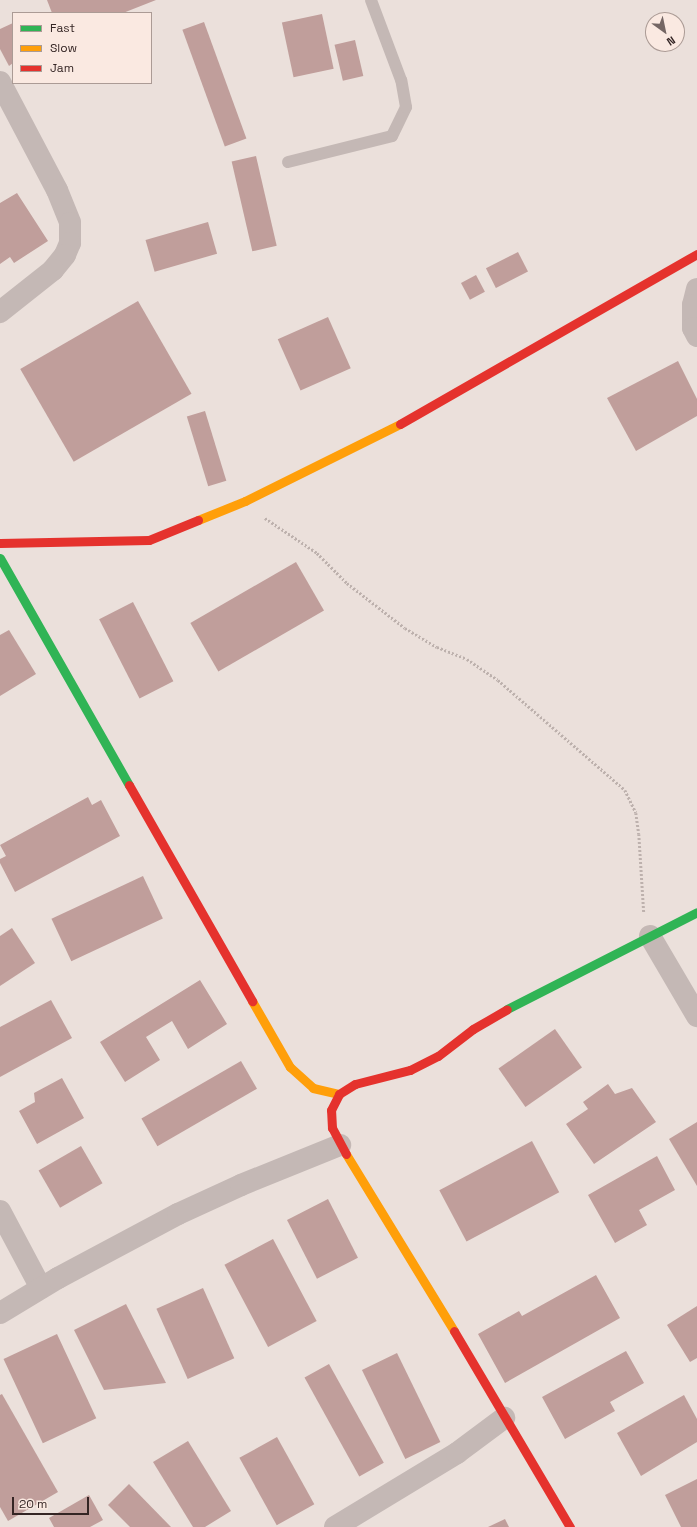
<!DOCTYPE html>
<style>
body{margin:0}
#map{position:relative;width:697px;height:1527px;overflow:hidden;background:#ebe0db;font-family:"Space Grotesk",sans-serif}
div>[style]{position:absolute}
.building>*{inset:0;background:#c09e9b;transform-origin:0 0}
.path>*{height:2.5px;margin-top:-1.25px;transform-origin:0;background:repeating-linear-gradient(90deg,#bdb1ad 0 2px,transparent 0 4px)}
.lane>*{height:12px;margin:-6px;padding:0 6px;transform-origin:6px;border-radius:6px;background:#c4b8b5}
.street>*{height:22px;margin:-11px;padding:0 11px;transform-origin:11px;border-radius:11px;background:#c4b8b5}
.fast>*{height:9px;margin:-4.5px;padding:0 4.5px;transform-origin:4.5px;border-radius:4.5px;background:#30b455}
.slow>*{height:9px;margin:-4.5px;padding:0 4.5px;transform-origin:4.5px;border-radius:4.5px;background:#ff9f0a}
.jam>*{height:9px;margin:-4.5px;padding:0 4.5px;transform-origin:4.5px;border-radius:4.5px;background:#e5322d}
span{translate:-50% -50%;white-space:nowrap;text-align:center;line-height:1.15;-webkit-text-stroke:4px #fae9e1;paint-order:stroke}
.legend{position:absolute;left:12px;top:12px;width:140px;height:72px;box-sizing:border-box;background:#fae9e1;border:1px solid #ab9b95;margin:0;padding:5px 7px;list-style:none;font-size:12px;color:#342524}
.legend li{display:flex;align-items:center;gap:8px;height:20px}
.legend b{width:20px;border:1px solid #ab9b95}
.north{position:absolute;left:645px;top:12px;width:40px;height:40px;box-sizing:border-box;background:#fae9e1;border:1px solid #ab9b95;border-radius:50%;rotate:147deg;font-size:11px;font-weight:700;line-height:16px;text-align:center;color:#342524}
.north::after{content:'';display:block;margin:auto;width:14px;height:18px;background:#746664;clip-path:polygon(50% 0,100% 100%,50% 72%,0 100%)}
.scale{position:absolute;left:12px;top:1497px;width:77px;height:18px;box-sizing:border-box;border:2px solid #342524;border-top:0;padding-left:5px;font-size:12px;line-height:14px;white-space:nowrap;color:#342524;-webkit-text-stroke:3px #fae9e1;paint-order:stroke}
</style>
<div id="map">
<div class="building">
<i style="clip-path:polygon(47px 0,156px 0,123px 13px,52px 13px)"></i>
<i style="left:322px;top:14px;width:56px;height:41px;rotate:78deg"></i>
<i style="left:204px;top:22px;width:124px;height:23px;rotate:70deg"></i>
<i style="clip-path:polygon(13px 23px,13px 63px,9px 66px,0 49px,0 29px)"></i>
<i style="left:355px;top:40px;width:37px;height:21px;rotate:77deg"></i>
<i style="left:256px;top:156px;width:92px;height:25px;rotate:77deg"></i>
<i style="clip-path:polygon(17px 193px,48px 241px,14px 263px,10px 257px,0 264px,0 203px)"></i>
<i style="left:208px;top:222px;width:33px;height:65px;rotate:74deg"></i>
<i style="left:518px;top:252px;width:22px;height:36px;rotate:63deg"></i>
<i style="left:476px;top:275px;width:19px;height:17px;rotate:62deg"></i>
<i style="left:138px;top:301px;width:107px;height:136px;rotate:60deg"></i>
<i style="left:328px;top:317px;width:56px;height:55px;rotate:66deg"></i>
<i style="clip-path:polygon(678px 361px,697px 399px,697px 416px,636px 451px,607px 398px)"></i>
<i style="left:205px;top:411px;width:73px;height:19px;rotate:73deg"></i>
<i style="left:296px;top:562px;width:56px;height:122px;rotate:60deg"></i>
<i style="left:133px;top:602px;width:89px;height:38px;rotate:63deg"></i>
<i style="clip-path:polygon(9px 630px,36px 674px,0 696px,0 635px)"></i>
<i style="clip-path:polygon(88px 797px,92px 805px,101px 800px,120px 836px,15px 892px,0 863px,0 859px,6px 856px,0 845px)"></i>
<i style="left:143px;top:876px;width:47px;height:101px;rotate:65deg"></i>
<i style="clip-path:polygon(12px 928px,35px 963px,0 986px,0 936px)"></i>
<i style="clip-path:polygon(200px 980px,227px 1024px,188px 1049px,172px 1021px,146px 1037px,160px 1060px,125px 1082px,100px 1042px)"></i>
<i style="clip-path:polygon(51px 1000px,72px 1038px,0 1077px,0 1027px)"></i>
<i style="left:555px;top:1029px;width:47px;height:69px;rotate:55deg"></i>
<i style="left:241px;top:1061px;width:32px;height:115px;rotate:60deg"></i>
<i style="clip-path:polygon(62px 1078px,84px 1118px,37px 1144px,19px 1111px,35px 1102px,34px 1093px)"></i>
<i style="clip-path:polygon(608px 1084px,615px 1094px,632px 1088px,656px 1122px,594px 1164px,566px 1124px,588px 1109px,583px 1102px)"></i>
<i style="clip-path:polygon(697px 1122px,697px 1186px,669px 1139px)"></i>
<i style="left:532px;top:1141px;width:58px;height:105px;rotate:62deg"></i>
<i style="left:81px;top:1146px;width:43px;height:49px;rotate:60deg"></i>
<i style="clip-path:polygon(657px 1156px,675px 1190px,639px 1210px,647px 1225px,615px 1243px,588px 1195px)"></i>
<i style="left:328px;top:1199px;width:66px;height:46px;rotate:63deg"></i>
<i style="left:273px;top:1239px;width:93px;height:55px;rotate:62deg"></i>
<i style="clip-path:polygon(596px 1275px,620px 1318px,505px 1383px,478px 1334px,519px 1311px,522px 1316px)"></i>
<i style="left:203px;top:1288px;width:77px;height:51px;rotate:66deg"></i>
<i style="clip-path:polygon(126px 1304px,166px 1383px,104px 1390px,74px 1330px)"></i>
<i style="clip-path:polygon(697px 1306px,697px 1358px,690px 1362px,667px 1325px)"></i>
<i style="left:57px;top:1334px;width:93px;height:59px;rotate:65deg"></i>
<i style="clip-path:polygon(626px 1351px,644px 1383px,610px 1402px,615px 1411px,565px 1439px,542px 1397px)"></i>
<i style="left:397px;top:1353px;width:99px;height:39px;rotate:64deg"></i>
<i style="left:329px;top:1364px;width:113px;height:28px;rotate:61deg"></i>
<i style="clip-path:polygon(2px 1394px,58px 1492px,8px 1521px,0 1507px,0 1395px)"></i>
<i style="clip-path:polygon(684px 1395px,697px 1419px,697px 1442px,641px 1476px,617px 1433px)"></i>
<i style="left:277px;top:1437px;width:77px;height:43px;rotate:61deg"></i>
<i style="clip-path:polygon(188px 1441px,231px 1511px,205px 1527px,193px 1527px,153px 1462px)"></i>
<i style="clip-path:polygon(697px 1479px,697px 1527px,681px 1527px,665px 1495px)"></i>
<i style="clip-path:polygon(129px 1484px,171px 1527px,130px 1527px,108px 1505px)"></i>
<i style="clip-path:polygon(89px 1495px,103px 1520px,90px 1527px,54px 1527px,49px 1518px)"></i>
<i style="clip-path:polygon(505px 1519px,509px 1527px,488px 1527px)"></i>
</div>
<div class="path">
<i style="left:265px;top:518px;width:63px;rotate:33.9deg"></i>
<i style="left:317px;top:553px;width:42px;rotate:45deg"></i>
<i style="left:347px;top:583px;width:73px;rotate:37.8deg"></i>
<i style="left:405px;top:628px;width:37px;rotate:31deg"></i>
<i style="left:437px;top:647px;width:32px;rotate:22deg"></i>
<i style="left:467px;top:659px;width:37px;rotate:34deg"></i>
<i style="left:498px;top:680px;width:168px;rotate:40.9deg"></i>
<i style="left:625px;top:790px;width:25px;rotate:64deg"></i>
<i style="left:636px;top:813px;width:21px;rotate:82deg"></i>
<i style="left:639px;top:834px;width:79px;rotate:86.4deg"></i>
</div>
<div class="lane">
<i style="left:288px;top:162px;width:107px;rotate:-14deg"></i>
<i style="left:392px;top:136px;width:32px;rotate:-64deg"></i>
<i style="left:406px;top:107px;width:27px;rotate:-100deg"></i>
<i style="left:401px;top:80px;width:85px;rotate:-110.6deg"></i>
</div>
<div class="street">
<i style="left:0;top:82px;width:122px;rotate:62.2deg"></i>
<i style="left:57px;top:190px;width:35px;rotate:68deg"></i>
<i style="left:70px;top:223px;width:20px;rotate:90deg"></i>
<i style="left:70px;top:243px;width:13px;rotate:113deg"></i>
<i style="left:65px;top:255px;width:19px;rotate:129deg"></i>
<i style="left:53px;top:270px;width:68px;rotate:141.6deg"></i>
<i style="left:697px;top:289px;width:16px;rotate:104deg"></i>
<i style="left:693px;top:305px;width:23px;rotate:90deg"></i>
<i style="left:693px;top:328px;width:9px;rotate:63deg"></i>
<i style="left:650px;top:936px;width:93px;rotate:59.6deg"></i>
<i style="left:0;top:1211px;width:87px;rotate:62deg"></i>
<i style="left:0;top:1313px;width:68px;rotate:-31.1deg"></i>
<i style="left:58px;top:1278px;width:136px;rotate:-28.1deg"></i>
<i style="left:178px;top:1214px;width:69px;rotate:-24.7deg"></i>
<i style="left:241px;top:1185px;width:107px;rotate:-22deg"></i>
<i style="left:335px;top:1527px;width:143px;rotate:-31.2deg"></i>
<i style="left:457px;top:1453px;width:59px;rotate:-36.7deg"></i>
</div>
<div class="fast">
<i style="left:0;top:558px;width:261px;rotate:60.4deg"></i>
<i style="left:507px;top:1009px;width:213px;rotate:-27deg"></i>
</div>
<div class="slow">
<i style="left:198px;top:520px;width:51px;rotate:-22deg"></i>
<i style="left:245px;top:501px;width:173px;rotate:-26.4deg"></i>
<i style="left:252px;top:1001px;width:76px;rotate:60.1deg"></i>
<i style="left:290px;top:1067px;width:31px;rotate:42deg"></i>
<i style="left:313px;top:1088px;width:27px;rotate:13deg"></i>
<i style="left:346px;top:1154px;width:207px;rotate:58.6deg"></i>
</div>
<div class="jam">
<i style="left:400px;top:424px;width:342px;rotate:-29.8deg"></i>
<i style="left:0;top:543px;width:149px;rotate:-1.2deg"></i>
<i style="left:149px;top:540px;width:53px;rotate:-22.2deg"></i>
<i style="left:129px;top:785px;width:249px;rotate:60.3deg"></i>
<i style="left:346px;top:1154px;width:30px;rotate:-118deg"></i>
<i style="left:332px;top:1128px;width:18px;rotate:-93deg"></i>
<i style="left:331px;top:1110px;width:18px;rotate:-63deg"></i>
<i style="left:339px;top:1094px;width:19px;rotate:-32deg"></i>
<i style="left:355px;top:1084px;width:57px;rotate:-14.3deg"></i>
<i style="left:410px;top:1070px;width:31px;rotate:-27deg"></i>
<i style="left:438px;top:1056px;width:44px;rotate:-37.6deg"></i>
<i style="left:473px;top:1029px;width:39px;rotate:-30deg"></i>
<i style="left:454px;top:1331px;width:228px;rotate:59.4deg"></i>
</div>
<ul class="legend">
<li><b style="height:5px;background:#30b455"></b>Fast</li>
<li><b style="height:5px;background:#ff9f0a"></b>Slow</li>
<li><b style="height:5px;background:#e5322d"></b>Jam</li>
</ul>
<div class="north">N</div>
<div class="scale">20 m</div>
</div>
